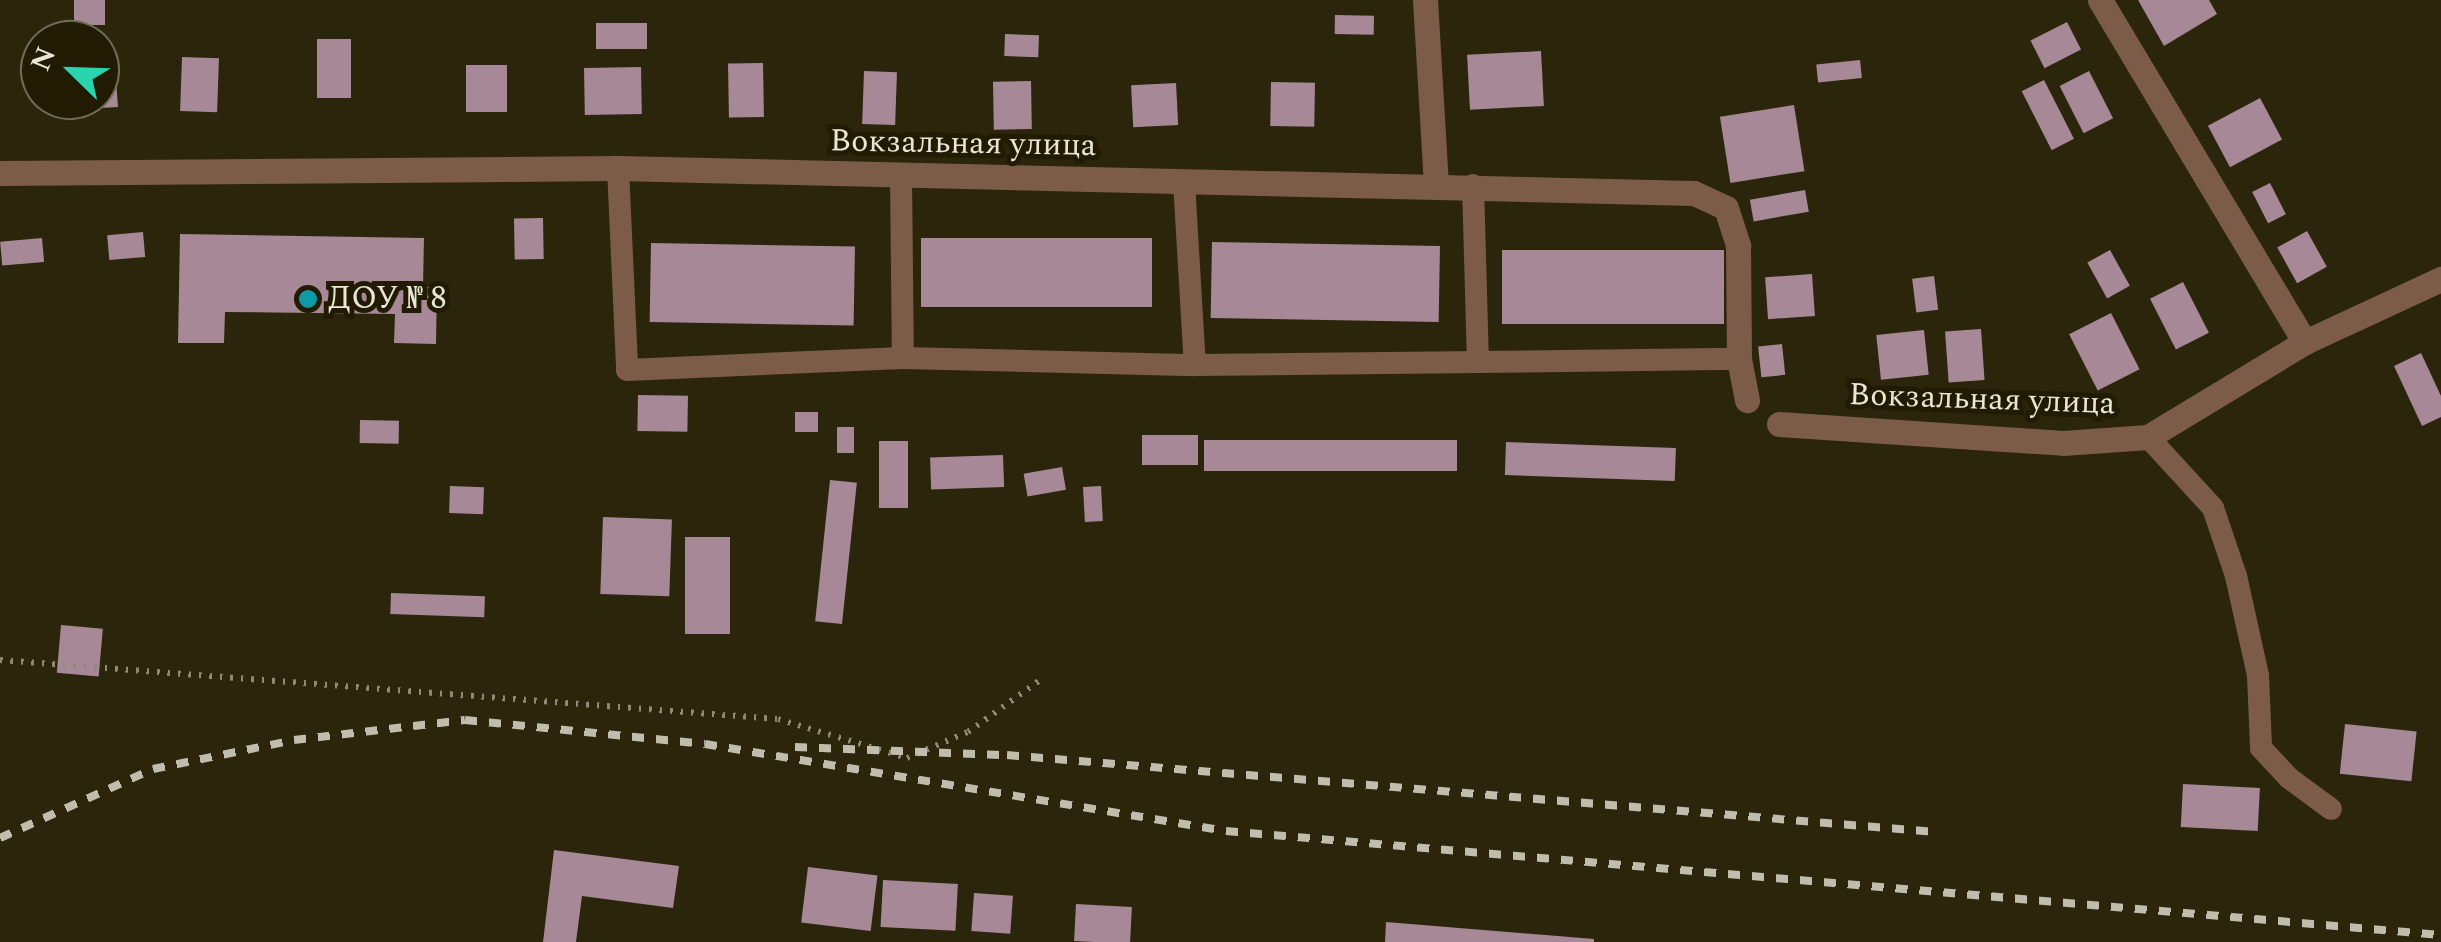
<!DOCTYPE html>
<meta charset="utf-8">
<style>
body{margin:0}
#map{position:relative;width:2441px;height:942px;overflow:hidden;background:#2b250c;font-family:Spectral,serif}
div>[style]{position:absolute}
.building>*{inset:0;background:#a68896;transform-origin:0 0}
.path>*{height:6px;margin-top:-3px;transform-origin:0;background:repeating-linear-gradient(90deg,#8e8975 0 2.5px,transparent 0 10.5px)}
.lane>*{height:22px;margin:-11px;padding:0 11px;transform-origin:11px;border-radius:11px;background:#7c5c48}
.street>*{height:25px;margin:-12.5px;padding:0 12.5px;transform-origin:12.5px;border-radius:12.5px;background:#7c5c48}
.rail>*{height:8px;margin-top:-4px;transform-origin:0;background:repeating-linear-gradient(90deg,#c1bdac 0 12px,transparent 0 24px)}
.dots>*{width:28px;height:28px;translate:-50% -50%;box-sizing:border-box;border:5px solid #211b03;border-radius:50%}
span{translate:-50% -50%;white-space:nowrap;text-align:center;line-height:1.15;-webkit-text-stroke:10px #211b03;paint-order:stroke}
.street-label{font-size:32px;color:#eae6d7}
.poi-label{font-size:32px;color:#eae6d7}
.left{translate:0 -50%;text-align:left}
.north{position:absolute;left:20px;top:20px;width:100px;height:100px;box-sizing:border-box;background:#211b03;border:2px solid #716c58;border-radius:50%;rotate:293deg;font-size:28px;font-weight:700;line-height:40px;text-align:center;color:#eae6d7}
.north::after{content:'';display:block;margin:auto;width:35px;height:45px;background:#29d5ad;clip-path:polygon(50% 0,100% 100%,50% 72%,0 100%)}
</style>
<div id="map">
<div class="building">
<i style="left:74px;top:0;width:31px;height:25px"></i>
<i style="clip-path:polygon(2138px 0,2209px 0,2217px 14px,2164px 46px)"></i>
<i style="left:1335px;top:15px;width:39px;height:19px;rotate:1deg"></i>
<i style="left:2067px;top:22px;width:31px;height:41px;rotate:63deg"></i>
<i style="left:596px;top:23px;width:51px;height:26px"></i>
<i style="left:1005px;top:34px;width:34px;height:22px;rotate:2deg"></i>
<i style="left:317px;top:39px;width:34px;height:59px"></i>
<i style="left:1541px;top:51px;width:55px;height:74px;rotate:87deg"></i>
<i style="clip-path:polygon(114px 52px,118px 107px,82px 109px,81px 100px,100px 100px,100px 53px)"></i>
<i style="left:182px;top:57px;width:37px;height:54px;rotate:2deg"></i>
<i style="left:1860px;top:60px;width:18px;height:44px;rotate:84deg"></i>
<i style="left:763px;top:63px;width:54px;height:35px;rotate:89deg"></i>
<i style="left:466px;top:65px;width:41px;height:47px"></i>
<i style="left:641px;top:67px;width:47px;height:57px;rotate:89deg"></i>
<i style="left:864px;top:71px;width:33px;height:53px;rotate:2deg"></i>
<i style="left:2089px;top:71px;width:53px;height:33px;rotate:63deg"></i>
<i style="left:2044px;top:80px;width:66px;height:25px;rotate:63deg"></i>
<i style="left:1031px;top:81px;width:48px;height:38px;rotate:89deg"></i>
<i style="left:1271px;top:82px;width:44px;height:44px;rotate:1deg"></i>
<i style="left:1176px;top:83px;width:42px;height:45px;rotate:87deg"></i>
<i style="left:2260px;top:98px;width:47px;height:59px;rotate:62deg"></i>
<i style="left:1794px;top:105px;width:67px;height:75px;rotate:81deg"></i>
<i style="left:2270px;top:183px;width:35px;height:20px;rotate:63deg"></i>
<i style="left:1805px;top:190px;width:22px;height:56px;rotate:80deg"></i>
<i style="left:543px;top:218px;width:41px;height:29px;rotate:89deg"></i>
<i style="left:2307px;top:231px;width:41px;height:34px;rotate:61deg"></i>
<i style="left:143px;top:232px;width:25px;height:36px;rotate:85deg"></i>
<i style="clip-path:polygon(180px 234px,424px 238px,423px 287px,437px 287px,436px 344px,394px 343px,395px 314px,225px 312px,224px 343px,178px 343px)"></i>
<i style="left:42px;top:238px;width:24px;height:42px;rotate:85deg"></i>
<i style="left:921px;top:238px;width:231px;height:69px"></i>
<i style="left:1212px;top:242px;width:228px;height:76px;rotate:1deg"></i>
<i style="left:651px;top:243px;width:204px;height:79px;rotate:1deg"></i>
<i style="left:1502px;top:250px;width:222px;height:74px"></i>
<i style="left:2110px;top:250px;width:41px;height:26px;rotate:61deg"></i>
<i style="left:1812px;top:274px;width:42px;height:47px;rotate:86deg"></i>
<i style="left:1934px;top:276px;width:34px;height:22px;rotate:83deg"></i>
<i style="left:2183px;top:282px;width:57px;height:37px;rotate:63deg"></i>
<i style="left:2111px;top:313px;width:63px;height:47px;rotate:63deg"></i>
<i style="left:1981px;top:329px;width:51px;height:36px;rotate:86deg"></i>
<i style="left:1924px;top:330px;width:45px;height:48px;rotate:84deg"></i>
<i style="left:1782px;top:344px;width:31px;height:24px;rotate:84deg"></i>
<i style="clip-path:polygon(2421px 353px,2441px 396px,2441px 417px,2422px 426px,2394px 366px)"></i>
<i style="left:638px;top:395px;width:50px;height:36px;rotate:1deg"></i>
<i style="left:795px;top:412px;width:23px;height:20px"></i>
<i style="left:360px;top:420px;width:39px;height:23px;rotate:1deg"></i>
<i style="left:837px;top:427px;width:17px;height:26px"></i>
<i style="left:1142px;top:435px;width:56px;height:30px"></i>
<i style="left:1457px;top:440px;width:31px;height:253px;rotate:90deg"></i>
<i style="left:879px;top:441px;width:29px;height:67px"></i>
<i style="left:1506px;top:442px;width:170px;height:33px;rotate:2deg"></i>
<i style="left:1003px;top:455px;width:32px;height:73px;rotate:88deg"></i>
<i style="left:1062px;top:467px;width:23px;height:39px;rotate:80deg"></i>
<i style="left:830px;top:480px;width:27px;height:142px;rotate:6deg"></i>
<i style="left:450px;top:486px;width:34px;height:27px;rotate:2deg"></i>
<i style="left:1101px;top:486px;width:35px;height:18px;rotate:87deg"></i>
<i style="left:603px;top:517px;width:69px;height:77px;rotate:2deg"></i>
<i style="left:685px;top:537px;width:45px;height:97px"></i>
<i style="left:391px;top:593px;width:94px;height:21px;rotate:2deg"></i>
<i style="left:61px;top:625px;width:42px;height:48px;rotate:5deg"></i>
<i style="left:2345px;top:724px;width:72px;height:50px;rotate:6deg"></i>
<i style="left:2183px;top:784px;width:77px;height:43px;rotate:3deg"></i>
<i style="clip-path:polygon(554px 850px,679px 866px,673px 908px,582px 896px,576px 942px,543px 942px)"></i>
<i style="left:808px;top:867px;width:70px;height:56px;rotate:7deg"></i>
<i style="left:883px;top:880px;width:75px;height:47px;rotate:3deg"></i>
<i style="left:974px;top:893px;width:39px;height:38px;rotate:4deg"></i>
<i style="left:1076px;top:904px;width:56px;height:37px;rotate:3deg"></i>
<i style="clip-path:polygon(1386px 922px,1594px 939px,1594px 942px,1385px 942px)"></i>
</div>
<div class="path">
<i style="left:0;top:660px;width:780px;rotate:4.34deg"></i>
<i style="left:778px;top:719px;width:135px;rotate:16.8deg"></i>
<i style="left:907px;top:758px;width:66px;rotate:-23.1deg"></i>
<i style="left:968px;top:732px;width:89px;rotate:-35.8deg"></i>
</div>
<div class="lane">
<i style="left:618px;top:168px;width:202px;rotate:87.4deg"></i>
<i style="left:627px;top:370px;width:276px;rotate:-2.5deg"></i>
<i style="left:903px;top:358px;width:292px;rotate:1.4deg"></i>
<i style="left:1195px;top:365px;width:283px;rotate:-0.6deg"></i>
<i style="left:901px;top:175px;width:183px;rotate:89.4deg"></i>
<i style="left:1184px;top:182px;width:183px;rotate:86.6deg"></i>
<i style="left:1473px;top:185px;width:177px;rotate:88.4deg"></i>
<i style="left:1478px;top:362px;width:261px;rotate:-0.7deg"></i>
<i style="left:2148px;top:437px;width:96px;rotate:47.5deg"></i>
<i style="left:2213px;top:508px;width:72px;rotate:71.3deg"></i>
<i style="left:2236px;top:576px;width:101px;rotate:77.5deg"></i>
<i style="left:2258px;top:675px;width:73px;rotate:87.6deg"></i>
<i style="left:2261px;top:748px;width:41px;rotate:47deg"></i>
<i style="left:2289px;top:778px;width:52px;rotate:36.4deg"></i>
</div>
<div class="street">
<i style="left:1425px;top:0;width:185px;rotate:86.6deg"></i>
<i style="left:2100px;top:0;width:399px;rotate:59.1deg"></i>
<i style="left:0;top:173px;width:618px;rotate:-0.46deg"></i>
<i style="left:618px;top:168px;width:1076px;rotate:1.33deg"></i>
<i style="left:1694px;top:193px;width:35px;rotate:25deg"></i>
<i style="left:1726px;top:208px;width:40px;rotate:72deg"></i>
<i style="left:1738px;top:246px;width:113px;rotate:89.5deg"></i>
<i style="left:1739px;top:359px;width:42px;rotate:79deg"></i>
<i style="left:1779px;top:424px;width:285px;rotate:3.8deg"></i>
<i style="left:2063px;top:443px;width:85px;rotate:-4deg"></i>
<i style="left:2148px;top:437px;width:184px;rotate:-31.2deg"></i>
<i style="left:2305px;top:342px;width:150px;rotate:-24.9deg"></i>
</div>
<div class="rail">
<i style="left:795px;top:747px;width:212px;rotate:2.2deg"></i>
<i style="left:1007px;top:755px;width:932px;rotate:4.74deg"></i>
<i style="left:0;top:838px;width:168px;rotate:-24.3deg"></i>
<i style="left:153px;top:769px;width:144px;rotate:-11.6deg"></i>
<i style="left:294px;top:740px;width:172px;rotate:-6.7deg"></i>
<i style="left:465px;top:720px;width:241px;rotate:5.7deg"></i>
<i style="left:705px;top:744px;width:528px;rotate:9.48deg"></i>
<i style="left:1226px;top:831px;width:1219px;rotate:4.89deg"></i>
</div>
<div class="dots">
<i style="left:308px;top:299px;background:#0f9aa8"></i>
</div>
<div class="street-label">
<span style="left:963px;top:144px;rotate:1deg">Вокзальная улица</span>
<span style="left:1982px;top:400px;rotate:2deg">Вокзальная улица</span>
</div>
<div class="poi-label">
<span class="left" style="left:328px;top:299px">ДОУ № 8</span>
</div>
<div class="north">N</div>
</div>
